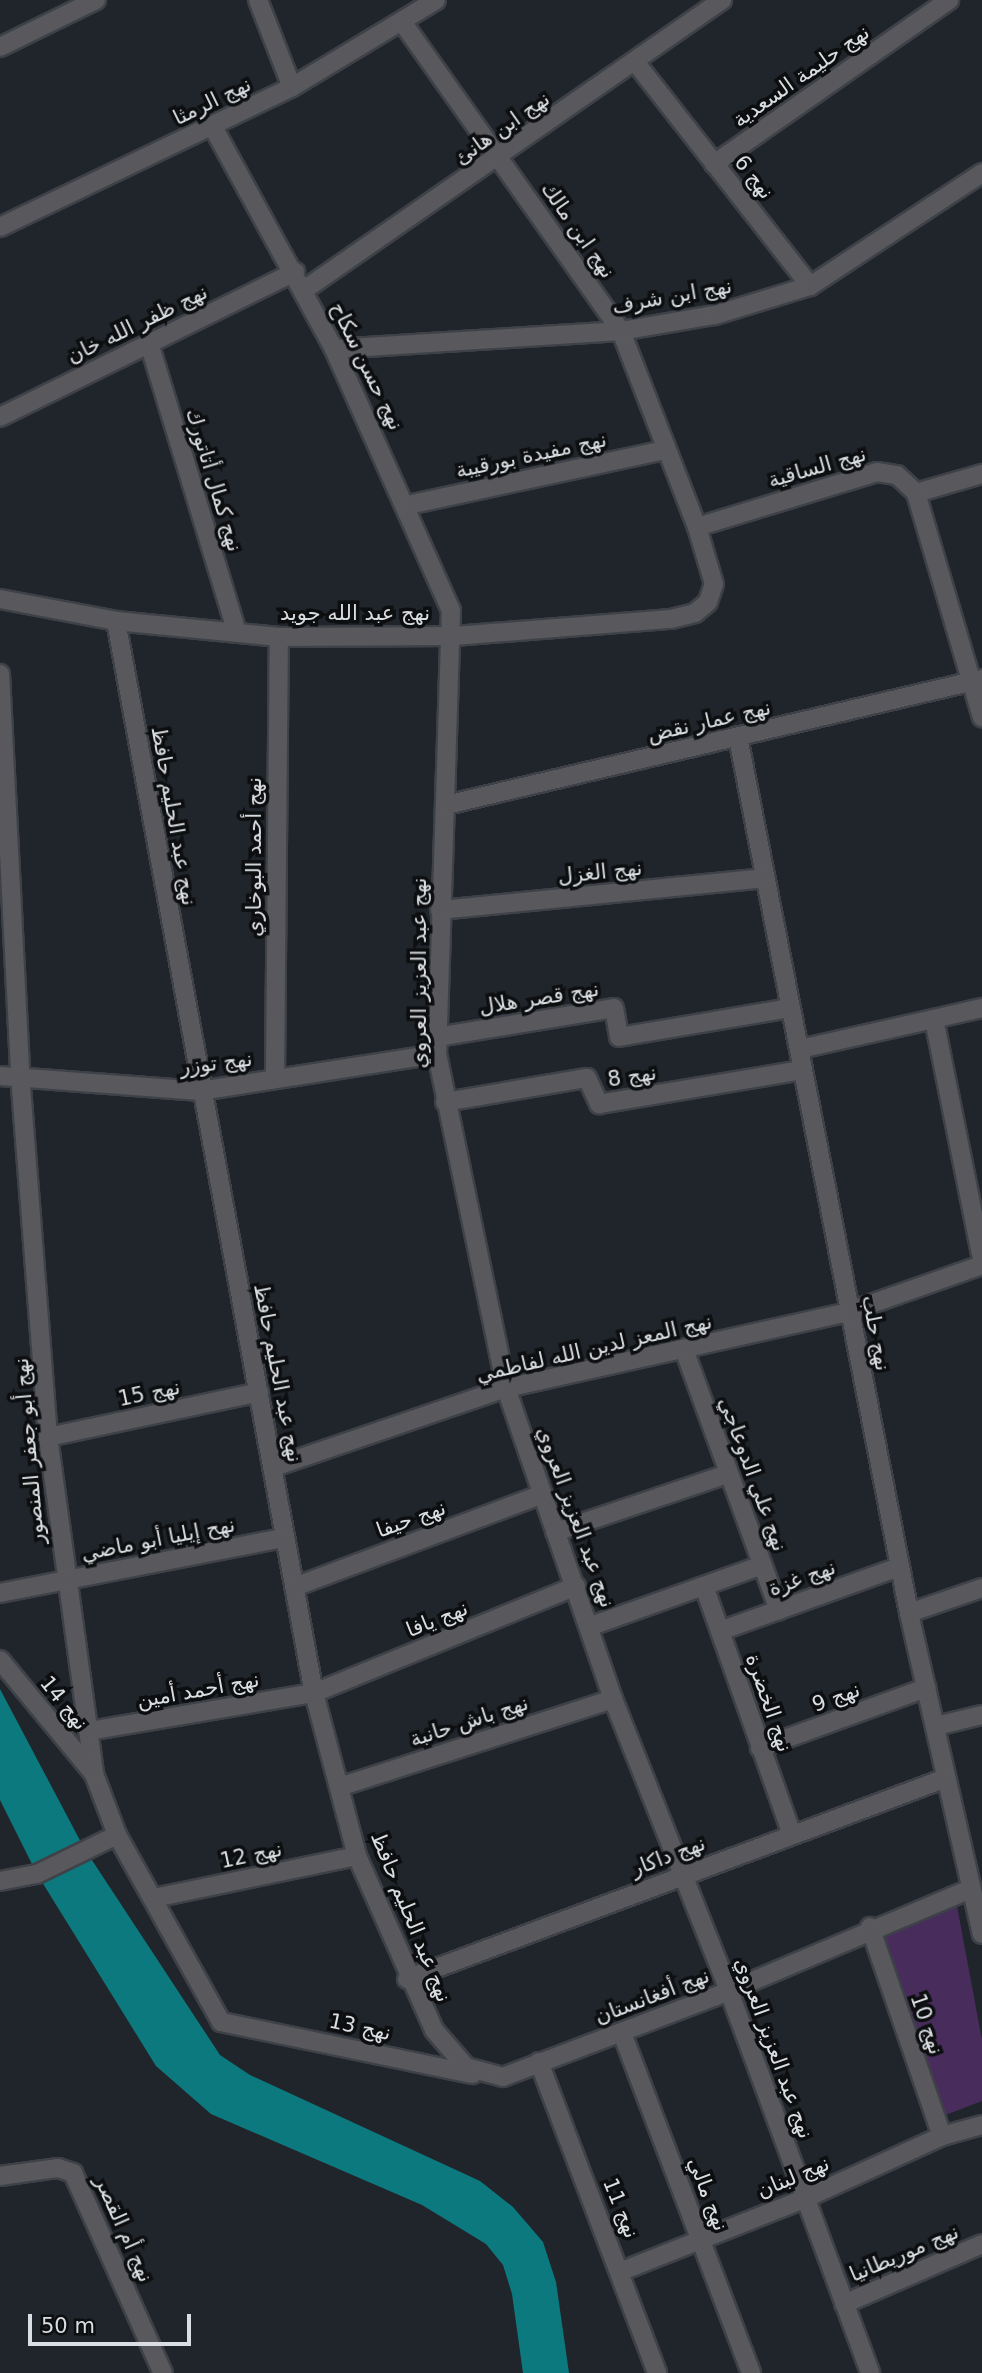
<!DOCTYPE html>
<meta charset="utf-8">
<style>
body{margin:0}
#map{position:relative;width:982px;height:2373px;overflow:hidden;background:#20252b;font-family:"DejaVu Sans","Noto Sans Arabic",sans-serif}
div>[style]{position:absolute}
.green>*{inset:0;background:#472c5c}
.water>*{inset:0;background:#0c797f}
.roads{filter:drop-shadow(2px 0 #3e4248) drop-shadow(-2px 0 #3e4248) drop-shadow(0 2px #3e4248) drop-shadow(0 -2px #3e4248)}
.minor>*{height:18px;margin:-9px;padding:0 9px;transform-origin:9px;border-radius:9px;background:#59595d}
span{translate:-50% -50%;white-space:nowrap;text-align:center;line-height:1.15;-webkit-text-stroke:7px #0c0e10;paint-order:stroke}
.street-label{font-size:21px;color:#dadde1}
.scale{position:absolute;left:28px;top:2314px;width:163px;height:32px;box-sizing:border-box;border:4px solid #dadde1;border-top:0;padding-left:9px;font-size:21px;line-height:24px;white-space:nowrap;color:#dadde1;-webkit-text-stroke:5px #0c0e10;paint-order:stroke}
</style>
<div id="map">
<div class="green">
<i style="clip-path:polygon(957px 1906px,982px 2040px,982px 2101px,943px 2116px,877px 1934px)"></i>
</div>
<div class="water">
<i style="clip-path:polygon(0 1689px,84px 1848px,220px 2055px,250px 2075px,480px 2181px,513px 2207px,543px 2242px,556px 2282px,569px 2373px,523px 2373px,512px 2294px,503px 2265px,486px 2244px,422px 2205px,211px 2114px,156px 2066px,37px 1874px,0 1800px)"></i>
</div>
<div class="roads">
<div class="minor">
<i style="left:258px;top:0;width:93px;rotate:68.7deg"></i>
<i style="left:0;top:47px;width:107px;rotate:-26.1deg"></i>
<i style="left:636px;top:63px;width:283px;rotate:52deg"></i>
<i style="left:213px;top:127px;width:253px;rotate:61.4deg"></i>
<i style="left:334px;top:349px;width:286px;rotate:65.9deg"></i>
<i style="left:451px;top:610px;width:444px;rotate:91.8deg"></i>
<i style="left:437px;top:1054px;width:341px;rotate:78.3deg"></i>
<i style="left:506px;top:1388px;width:329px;rotate:71deg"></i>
<i style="left:613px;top:1699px;width:314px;rotate:68.3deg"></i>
<i style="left:729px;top:1991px;width:407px;rotate:69.7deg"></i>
<i style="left:714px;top:164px;width:287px;rotate:-34.9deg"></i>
<i style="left:0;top:227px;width:324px;rotate:-25.6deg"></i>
<i style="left:292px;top:87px;width:168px;rotate:-31.1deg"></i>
<i style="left:304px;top:290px;width:509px;rotate:-34.75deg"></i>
<i style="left:149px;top:343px;width:300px;rotate:73.1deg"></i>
<i style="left:334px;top:349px;width:288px;rotate:-3.6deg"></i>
<i style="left:621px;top:331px;width:95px;rotate:-9.7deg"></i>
<i style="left:715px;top:315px;width:99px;rotate:-17deg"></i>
<i style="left:810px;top:286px;width:206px;rotate:-33.3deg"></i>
<i style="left:0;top:417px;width:329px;rotate:-26.2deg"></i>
<i style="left:916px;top:493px;width:69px;rotate:-16.1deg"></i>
<i style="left:408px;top:505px;width:263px;rotate:-12.1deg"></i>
<i style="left:697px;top:527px;width:188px;rotate:-17deg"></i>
<i style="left:877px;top:472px;width:20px;rotate:9deg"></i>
<i style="left:897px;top:475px;width:26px;rotate:43deg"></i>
<i style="left:916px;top:493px;width:234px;rotate:73.6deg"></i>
<i style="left:0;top:599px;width:118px;rotate:10.7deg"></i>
<i style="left:116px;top:621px;width:164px;rotate:5.6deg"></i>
<i style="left:279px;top:637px;width:175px;rotate:-0.3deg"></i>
<i style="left:454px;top:636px;width:218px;rotate:-4.5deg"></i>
<i style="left:671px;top:619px;width:25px;rotate:-14deg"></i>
<i style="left:695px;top:613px;width:17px;rotate:-40deg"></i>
<i style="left:708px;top:602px;width:19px;rotate:-72deg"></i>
<i style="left:714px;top:584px;width:59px;rotate:-106.6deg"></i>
<i style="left:697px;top:527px;width:210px;rotate:-111.2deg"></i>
<i style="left:621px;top:331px;width:377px;rotate:-125.3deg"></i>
<i style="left:116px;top:621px;width:1090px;rotate:79.54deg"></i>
<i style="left:314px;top:1693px;width:169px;rotate:75.2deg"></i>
<i style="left:357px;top:1856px;width:190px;rotate:66.1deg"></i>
<i style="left:434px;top:2030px;width:49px;rotate:49.1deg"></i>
<i style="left:466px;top:2067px;width:38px;rotate:15deg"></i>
<i style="left:503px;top:2077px;width:242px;rotate:-20.8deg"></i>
<i style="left:729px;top:1991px;width:263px;rotate:-22.9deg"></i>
<i style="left:0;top:674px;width:400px;rotate:87.1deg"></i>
<i style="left:20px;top:1074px;width:364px;rotate:85.6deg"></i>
<i style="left:48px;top:1437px;width:340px;rotate:82.2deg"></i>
<i style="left:94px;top:1774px;width:65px;rotate:69.3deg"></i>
<i style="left:117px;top:1835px;width:214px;rotate:60.9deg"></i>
<i style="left:221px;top:2022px;width:257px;rotate:11.7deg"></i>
<i style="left:738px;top:737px;width:893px;rotate:78.95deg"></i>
<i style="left:909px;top:1613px;width:329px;rotate:77.2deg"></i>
<i style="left:446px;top:805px;width:551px;rotate:-13.23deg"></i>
<i style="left:440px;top:910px;width:326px;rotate:-5.6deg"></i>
<i style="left:934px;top:1019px;width:245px;rotate:78.7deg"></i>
<i style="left:437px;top:1037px;width:179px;rotate:-9.3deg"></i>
<i style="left:614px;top:1008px;width:29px;rotate:80deg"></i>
<i style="left:619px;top:1037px;width:173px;rotate:-9.6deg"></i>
<i style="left:800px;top:1049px;width:187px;rotate:-12.7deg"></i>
<i style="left:0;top:1076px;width:201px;rotate:4.3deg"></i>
<i style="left:200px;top:1091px;width:240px;rotate:-8.9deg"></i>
<i style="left:275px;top:1078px;width:441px;rotate:-89.5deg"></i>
<i style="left:445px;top:1102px;width:144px;rotate:-9.6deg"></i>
<i style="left:587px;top:1078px;width:29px;rotate:65deg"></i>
<i style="left:599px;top:1104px;width:206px;rotate:-9.5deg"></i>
<i style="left:685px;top:1352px;width:275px;rotate:70deg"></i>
<i style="left:48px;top:1437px;width:216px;rotate:-12deg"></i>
<i style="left:274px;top:1467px;width:245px;rotate:-18.8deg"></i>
<i style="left:506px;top:1388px;width:350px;rotate:-12.5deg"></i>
<i style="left:848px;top:1312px;width:142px;rotate:-19.3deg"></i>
<i style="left:555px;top:1532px;width:182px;rotate:-18.6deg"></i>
<i style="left:297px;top:1586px;width:260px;rotate:-20.5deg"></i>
<i style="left:704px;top:1586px;width:263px;rotate:70.5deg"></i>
<i style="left:0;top:1593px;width:289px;rotate:-11deg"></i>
<i style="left:909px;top:1613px;width:77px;rotate:-18.9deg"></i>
<i style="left:591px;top:1626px;width:182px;rotate:-19.6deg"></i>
<i style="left:720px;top:1631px;width:190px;rotate:-19.7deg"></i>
<i style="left:0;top:1660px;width:148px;rotate:50.5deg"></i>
<i style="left:936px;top:1726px;width:47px;rotate:-13.4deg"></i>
<i style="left:89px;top:1731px;width:228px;rotate:-9.6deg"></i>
<i style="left:314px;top:1693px;width:283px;rotate:-22.2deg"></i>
<i style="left:760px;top:1748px;width:177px;rotate:-19.9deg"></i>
<i style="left:339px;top:1787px;width:288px;rotate:-17.8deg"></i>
<i style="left:0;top:1881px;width:38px;rotate:-11deg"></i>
<i style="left:37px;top:1874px;width:89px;rotate:-26deg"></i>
<i style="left:154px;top:1898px;width:207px;rotate:-11.7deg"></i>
<i style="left:870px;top:1927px;width:221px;rotate:71deg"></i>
<i style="left:407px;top:1979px;width:575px;rotate:-20.45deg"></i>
<i style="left:622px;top:2033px;width:364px;rotate:69.2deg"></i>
<i style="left:539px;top:2062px;width:333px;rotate:69.2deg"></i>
<i style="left:0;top:2176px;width:59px;rotate:-7.9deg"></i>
<i style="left:58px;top:2168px;width:16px;rotate:18deg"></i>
<i style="left:73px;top:2173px;width:219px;rotate:65.8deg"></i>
<i style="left:622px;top:2271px;width:198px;rotate:-21.6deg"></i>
<i style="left:806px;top:2198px;width:149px;rotate:-24.5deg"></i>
<i style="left:942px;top:2136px;width:41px;rotate:-15.4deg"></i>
<i style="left:844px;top:2304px;width:150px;rotate:-23.5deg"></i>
</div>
</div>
<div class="street-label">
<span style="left:801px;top:76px;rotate:-35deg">نهج حليمة السعدية</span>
<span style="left:212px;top:101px;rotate:-26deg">نهج الرمثا</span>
<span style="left:502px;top:128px;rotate:-35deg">نهج ابن هانئ</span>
<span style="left:754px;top:177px;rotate:52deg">نهج 6</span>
<span style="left:578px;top:230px;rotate:55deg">نهج ابن مالك</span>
<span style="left:672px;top:296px;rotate:-10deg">نهج ابن شرف</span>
<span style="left:137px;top:324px;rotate:-26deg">نهج ظفر الله خان</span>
<span style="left:367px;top:366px;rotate:64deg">نهج حسن سكاح</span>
<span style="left:531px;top:455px;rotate:-12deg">نهج مفيدة بورقيبة</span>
<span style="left:817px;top:467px;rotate:-16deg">نهج الساقية</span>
<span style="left:214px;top:480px;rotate:73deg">نهج كمال أتاتورك</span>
<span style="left:355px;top:613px">نهج عبد الله جويد</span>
<span style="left:709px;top:721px;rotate:-13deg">نهج عمار نقض</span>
<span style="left:174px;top:816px;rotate:80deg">نهج عبد الحليم حافظ</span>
<span style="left:254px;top:857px;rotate:-90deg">نهج أحمد البوخاري</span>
<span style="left:600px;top:872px;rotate:-6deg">نهج الغزل</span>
<span style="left:419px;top:973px;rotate:-90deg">نهج عبد العزيز العروي</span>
<span style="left:539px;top:998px;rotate:-9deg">نهج قصر هلال</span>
<span style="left:216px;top:1063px;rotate:-7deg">نهج توزر</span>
<span style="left:632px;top:1076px;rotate:-9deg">نهج 8</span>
<span style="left:876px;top:1333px;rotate:79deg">نهج حلب</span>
<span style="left:594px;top:1348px;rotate:-13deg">نهج المعز لدين الله لفاطمي</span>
<span style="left:278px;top:1373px;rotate:79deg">نهج عبد الحليم حافظ</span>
<span style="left:149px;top:1393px;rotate:-12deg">نهج 15</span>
<span style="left:29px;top:1451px;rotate:-95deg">نهج أبو جعفر المنصور</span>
<span style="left:753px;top:1474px;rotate:70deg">نهج علي الدوعاجي</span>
<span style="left:576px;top:1517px;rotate:70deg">نهج عبد العزيز العروي</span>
<span style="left:411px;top:1519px;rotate:-20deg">نهج حيفا</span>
<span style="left:158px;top:1539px;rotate:-11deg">نهح إيليا أبو ماضي</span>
<span style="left:802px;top:1578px;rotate:-20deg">نهج غزة</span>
<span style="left:437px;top:1619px;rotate:-22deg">نهج يافا</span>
<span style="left:198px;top:1690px;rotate:-10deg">نهج أحمد أمين</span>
<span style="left:836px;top:1697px;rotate:-20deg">نهج 9</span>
<span style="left:64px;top:1703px;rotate:51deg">نهج 14</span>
<span style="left:769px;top:1703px;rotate:71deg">نهج الخضرة</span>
<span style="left:469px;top:1721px;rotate:-18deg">نهج باش حانبة</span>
<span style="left:251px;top:1855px;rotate:-12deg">نهج 12</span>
<span style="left:668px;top:1856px;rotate:-21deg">نهج داكار</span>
<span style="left:411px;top:1917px;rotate:68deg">نهج عبد الحليم حافظ</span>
<span style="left:652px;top:1996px;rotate:-21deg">نهج أفغانستان</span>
<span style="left:927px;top:2024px;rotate:71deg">نهج 10</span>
<span style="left:360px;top:2027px;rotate:12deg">نهج 13</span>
<span style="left:774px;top:2048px;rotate:70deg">نهج عبد العزيز العروي</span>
<span style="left:793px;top:2177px;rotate:-23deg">نهج لبنان</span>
<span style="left:708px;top:2194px;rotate:69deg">نهج مالي</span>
<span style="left:621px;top:2208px;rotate:68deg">نهج 11</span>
<span style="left:124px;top:2229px;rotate:66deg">نهج أم القصر</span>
<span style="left:904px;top:2253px;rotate:-23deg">نهج موريطانيا</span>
</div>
<div class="scale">50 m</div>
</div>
